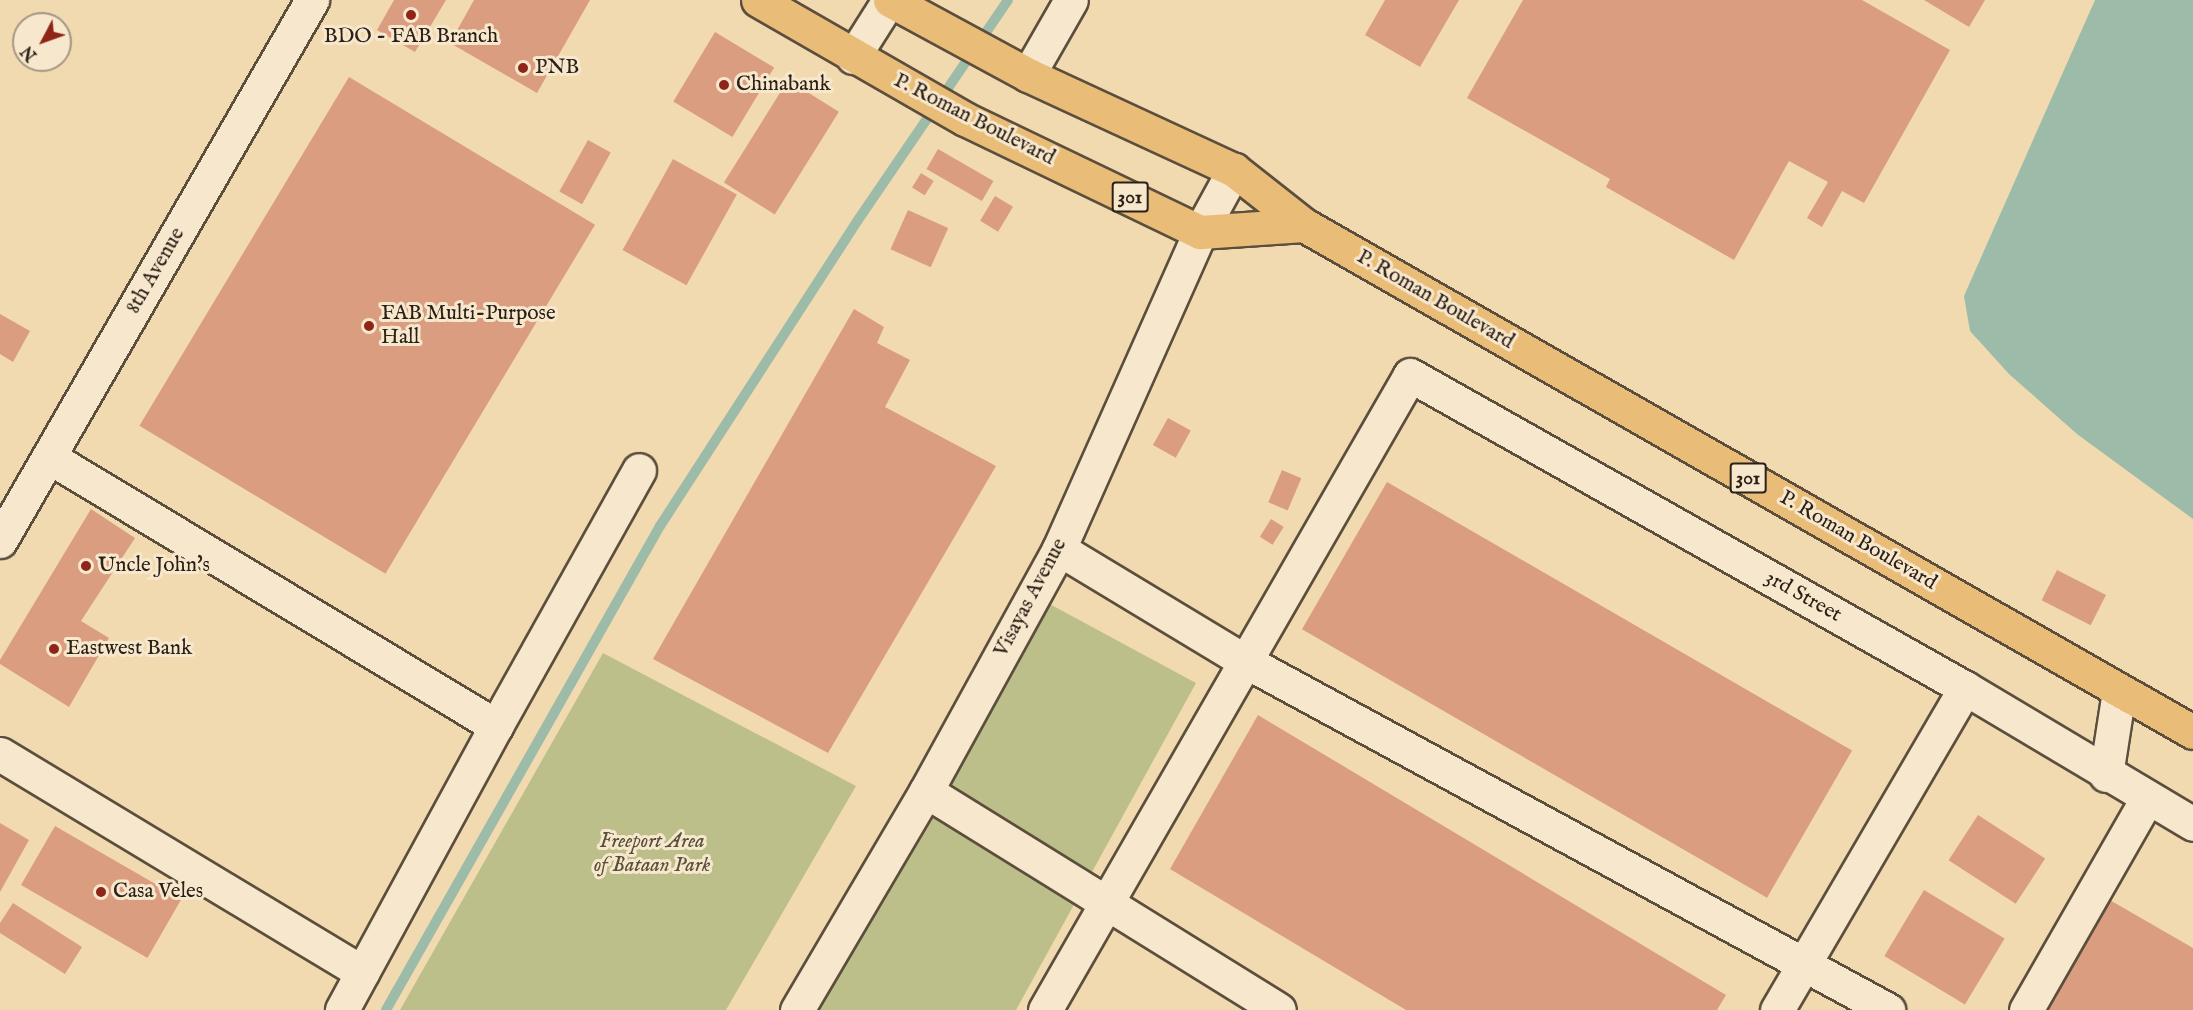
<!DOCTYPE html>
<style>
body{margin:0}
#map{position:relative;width:2193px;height:1010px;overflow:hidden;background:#f2dab0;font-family:"IM FELL English",serif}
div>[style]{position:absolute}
.green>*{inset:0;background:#bcbf8a}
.water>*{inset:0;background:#9cbba8}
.stream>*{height:10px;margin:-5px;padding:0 5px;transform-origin:5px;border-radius:5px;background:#9cbba8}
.building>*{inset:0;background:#da9d80;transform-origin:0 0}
.roads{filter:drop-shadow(2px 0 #5c4e3d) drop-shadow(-2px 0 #5c4e3d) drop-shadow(0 2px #5c4e3d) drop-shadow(0 -2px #5c4e3d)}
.minor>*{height:33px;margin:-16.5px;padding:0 16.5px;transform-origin:16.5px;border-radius:16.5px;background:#f7e7cc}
.major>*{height:33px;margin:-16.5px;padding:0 16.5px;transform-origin:16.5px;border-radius:16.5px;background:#e9bd78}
.dots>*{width:16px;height:16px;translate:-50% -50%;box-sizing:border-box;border:3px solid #f7e7cc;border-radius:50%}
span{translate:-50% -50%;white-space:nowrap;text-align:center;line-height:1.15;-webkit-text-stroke:6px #f7e7cc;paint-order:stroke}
.shield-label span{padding:2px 4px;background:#f7e7cc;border:2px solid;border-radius:4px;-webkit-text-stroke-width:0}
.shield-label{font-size:20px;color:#2a2017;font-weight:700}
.poi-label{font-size:21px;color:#2a2017}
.left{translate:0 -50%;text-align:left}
.street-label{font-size:21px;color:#2a2017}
.park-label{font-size:21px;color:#56503a;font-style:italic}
.north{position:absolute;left:12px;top:12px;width:60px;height:60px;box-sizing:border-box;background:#f7e7cc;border:2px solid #a59784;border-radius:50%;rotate:229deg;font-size:16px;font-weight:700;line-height:24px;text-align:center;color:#2a2017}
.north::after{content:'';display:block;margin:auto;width:21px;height:27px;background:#8f2418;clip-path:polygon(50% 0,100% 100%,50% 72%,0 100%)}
</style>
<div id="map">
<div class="green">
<i style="clip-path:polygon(1044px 601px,1196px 683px,1016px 1010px,812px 1010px)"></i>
<i style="clip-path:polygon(603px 653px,856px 786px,726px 1010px,400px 1010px)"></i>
</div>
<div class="water">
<i style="clip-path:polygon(2095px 0,2193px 0,2193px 519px,2077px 434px,2009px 374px,1970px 331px,1964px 296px)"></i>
</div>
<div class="stream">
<i style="left:386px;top:1010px;width:556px;rotate:-60.49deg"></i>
<i style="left:660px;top:526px;width:364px;rotate:-57.1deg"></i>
<i style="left:858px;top:220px;width:266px;rotate:-55.7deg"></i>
</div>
<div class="building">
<i style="clip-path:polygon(394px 0,446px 0,415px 52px,377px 30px)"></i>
<i style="clip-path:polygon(474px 0,590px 0,537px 93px,450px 43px)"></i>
<i style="clip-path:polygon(1385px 0,1459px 0,1420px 67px,1365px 35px)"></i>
<i style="clip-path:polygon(1523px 0,1862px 0,1950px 50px,1864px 203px,1842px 191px,1822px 227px,1807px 218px,1828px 182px,1789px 161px,1734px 260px,1606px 187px,1610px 179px,1467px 98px)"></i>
<i style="clip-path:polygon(1924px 0,1985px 0,1969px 27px)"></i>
<i style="left:715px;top:32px;width:69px;height:81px;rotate:31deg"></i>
<i style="left:349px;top:77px;width:287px;height:407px;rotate:31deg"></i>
<i style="left:788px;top:80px;width:60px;height:121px;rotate:32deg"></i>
<i style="left:588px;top:140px;width:26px;height:59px;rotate:29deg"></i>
<i style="left:938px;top:149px;width:64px;height:23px;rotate:30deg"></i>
<i style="left:673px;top:159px;width:73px;height:104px;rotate:29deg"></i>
<i style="left:921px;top:173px;width:15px;height:17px;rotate:32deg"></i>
<i style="left:995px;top:196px;width:21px;height:29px;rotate:31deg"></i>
<i style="left:908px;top:210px;width:44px;height:43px;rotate:24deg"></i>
<i style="clip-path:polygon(854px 309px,884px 327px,877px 343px,910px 360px,885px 407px,996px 466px,828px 753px,653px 659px)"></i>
<i style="clip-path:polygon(0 314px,30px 331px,13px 362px,0 354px)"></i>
<i style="left:1168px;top:418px;width:26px;height:31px;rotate:29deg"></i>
<i style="left:1282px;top:470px;width:21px;height:35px;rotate:23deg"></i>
<i style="left:1387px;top:482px;width:537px;height:170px;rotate:30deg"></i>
<i style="clip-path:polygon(91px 509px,135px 538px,81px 621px,109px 638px,69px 707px,0 664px,0 660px)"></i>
<i style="left:1271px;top:519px;width:15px;height:21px;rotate:32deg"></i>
<i style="left:2057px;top:570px;width:55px;height:34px;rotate:27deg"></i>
<i style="clip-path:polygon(1258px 715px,1726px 995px,1717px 1010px,1406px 1010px,1170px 869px)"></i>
<i style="left:1978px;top:815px;width:80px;height:54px;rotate:33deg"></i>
<i style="clip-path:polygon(0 823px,29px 840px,0 892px)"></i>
<i style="left:55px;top:826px;width:146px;height:68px;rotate:30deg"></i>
<i style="left:1924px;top:890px;width:94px;height:77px;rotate:31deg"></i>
<i style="clip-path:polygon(2108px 899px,2193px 948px,2193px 1010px,2044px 1010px)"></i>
<i style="clip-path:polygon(13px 903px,82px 947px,65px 974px,0 933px,0 923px)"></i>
</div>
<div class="roads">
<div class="minor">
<i style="left:853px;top:57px;width:67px;rotate:-57.7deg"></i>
<i style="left:1028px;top:75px;width:86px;rotate:-60.2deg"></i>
<i style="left:49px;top:457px;width:522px;rotate:31.04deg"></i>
<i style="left:496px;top:726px;width:323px;rotate:118.5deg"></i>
<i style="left:0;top:541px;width:625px;rotate:-60.03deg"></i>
<i style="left:1059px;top:549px;width:217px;rotate:31.1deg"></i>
<i style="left:1245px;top:661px;width:732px;rotate:28.49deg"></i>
<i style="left:496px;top:726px;width:293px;rotate:-60.8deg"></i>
<i style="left:0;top:754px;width:423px;rotate:31.1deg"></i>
<i style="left:2106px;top:775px;width:85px;rotate:-81.2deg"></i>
<i style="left:926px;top:791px;width:415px;rotate:31.8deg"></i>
<i style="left:797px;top:1010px;width:254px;rotate:-59.5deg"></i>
<i style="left:926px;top:791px;width:276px;rotate:-61.2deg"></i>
<i style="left:1059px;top:549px;width:347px;rotate:-66deg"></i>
<i style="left:1200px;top:232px;width:71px;rotate:-61.3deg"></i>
<i style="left:1045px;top:1010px;width:732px;rotate:-60.11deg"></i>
<i style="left:1410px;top:375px;width:637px;rotate:29.42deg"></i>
<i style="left:1965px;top:688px;width:265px;rotate:30.8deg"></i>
<i style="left:1777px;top:1010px;width:373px;rotate:-59.7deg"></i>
<i style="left:2026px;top:1010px;width:243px;rotate:-60.2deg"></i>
</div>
<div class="major">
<i style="left:758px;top:0;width:239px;rotate:29.9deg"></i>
<i style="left:965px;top:119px;width:261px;rotate:25.7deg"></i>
<i style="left:1200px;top:232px;width:104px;rotate:-3.9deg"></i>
<i style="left:890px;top:0;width:157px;rotate:28.5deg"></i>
<i style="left:1028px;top:75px;width:227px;rotate:24.8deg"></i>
<i style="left:1234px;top:170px;width:89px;rotate:38.2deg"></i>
<i style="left:1304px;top:225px;width:1023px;rotate:29.7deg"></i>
</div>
</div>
<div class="dots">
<i style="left:411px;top:15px;background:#8f2418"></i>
<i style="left:523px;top:68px;background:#8f2418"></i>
<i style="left:724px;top:85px;background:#8f2418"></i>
<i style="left:369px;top:326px;background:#8f2418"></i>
<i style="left:86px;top:566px;background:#8f2418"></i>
<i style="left:54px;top:649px;background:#8f2418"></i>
<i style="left:101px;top:892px;background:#8f2418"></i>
</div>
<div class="shield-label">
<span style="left:1130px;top:197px">301</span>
<span style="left:1748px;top:478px">301</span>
</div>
<div class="poi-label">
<span style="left:411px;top:37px">BDO - FAB Branch</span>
<span class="left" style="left:535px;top:68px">PNB</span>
<span class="left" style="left:736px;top:85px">Chinabank</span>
<span class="left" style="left:381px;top:326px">FAB Multi-Purpose<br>Hall</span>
<span class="left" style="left:98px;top:566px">Uncle John's</span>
<span class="left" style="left:66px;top:649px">Eastwest Bank</span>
<span class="left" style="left:113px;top:892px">Casa Veles</span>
</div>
<div class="street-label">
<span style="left:974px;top:120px;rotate:27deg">P. Roman Boulevard</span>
<span style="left:156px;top:271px;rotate:-60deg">8th Avenue</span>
<span style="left:1435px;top:300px;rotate:30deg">P. Roman Boulevard</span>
<span style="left:1858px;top:541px;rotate:30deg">P. Roman Boulevard</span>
<span style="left:1803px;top:597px;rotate:29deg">3rd Street</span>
<span style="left:1031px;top:598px;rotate:-62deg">Visayas Avenue</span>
</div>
<div class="park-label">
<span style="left:652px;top:854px">Freeport Area<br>of Bataan Park</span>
</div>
<div class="north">N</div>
</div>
